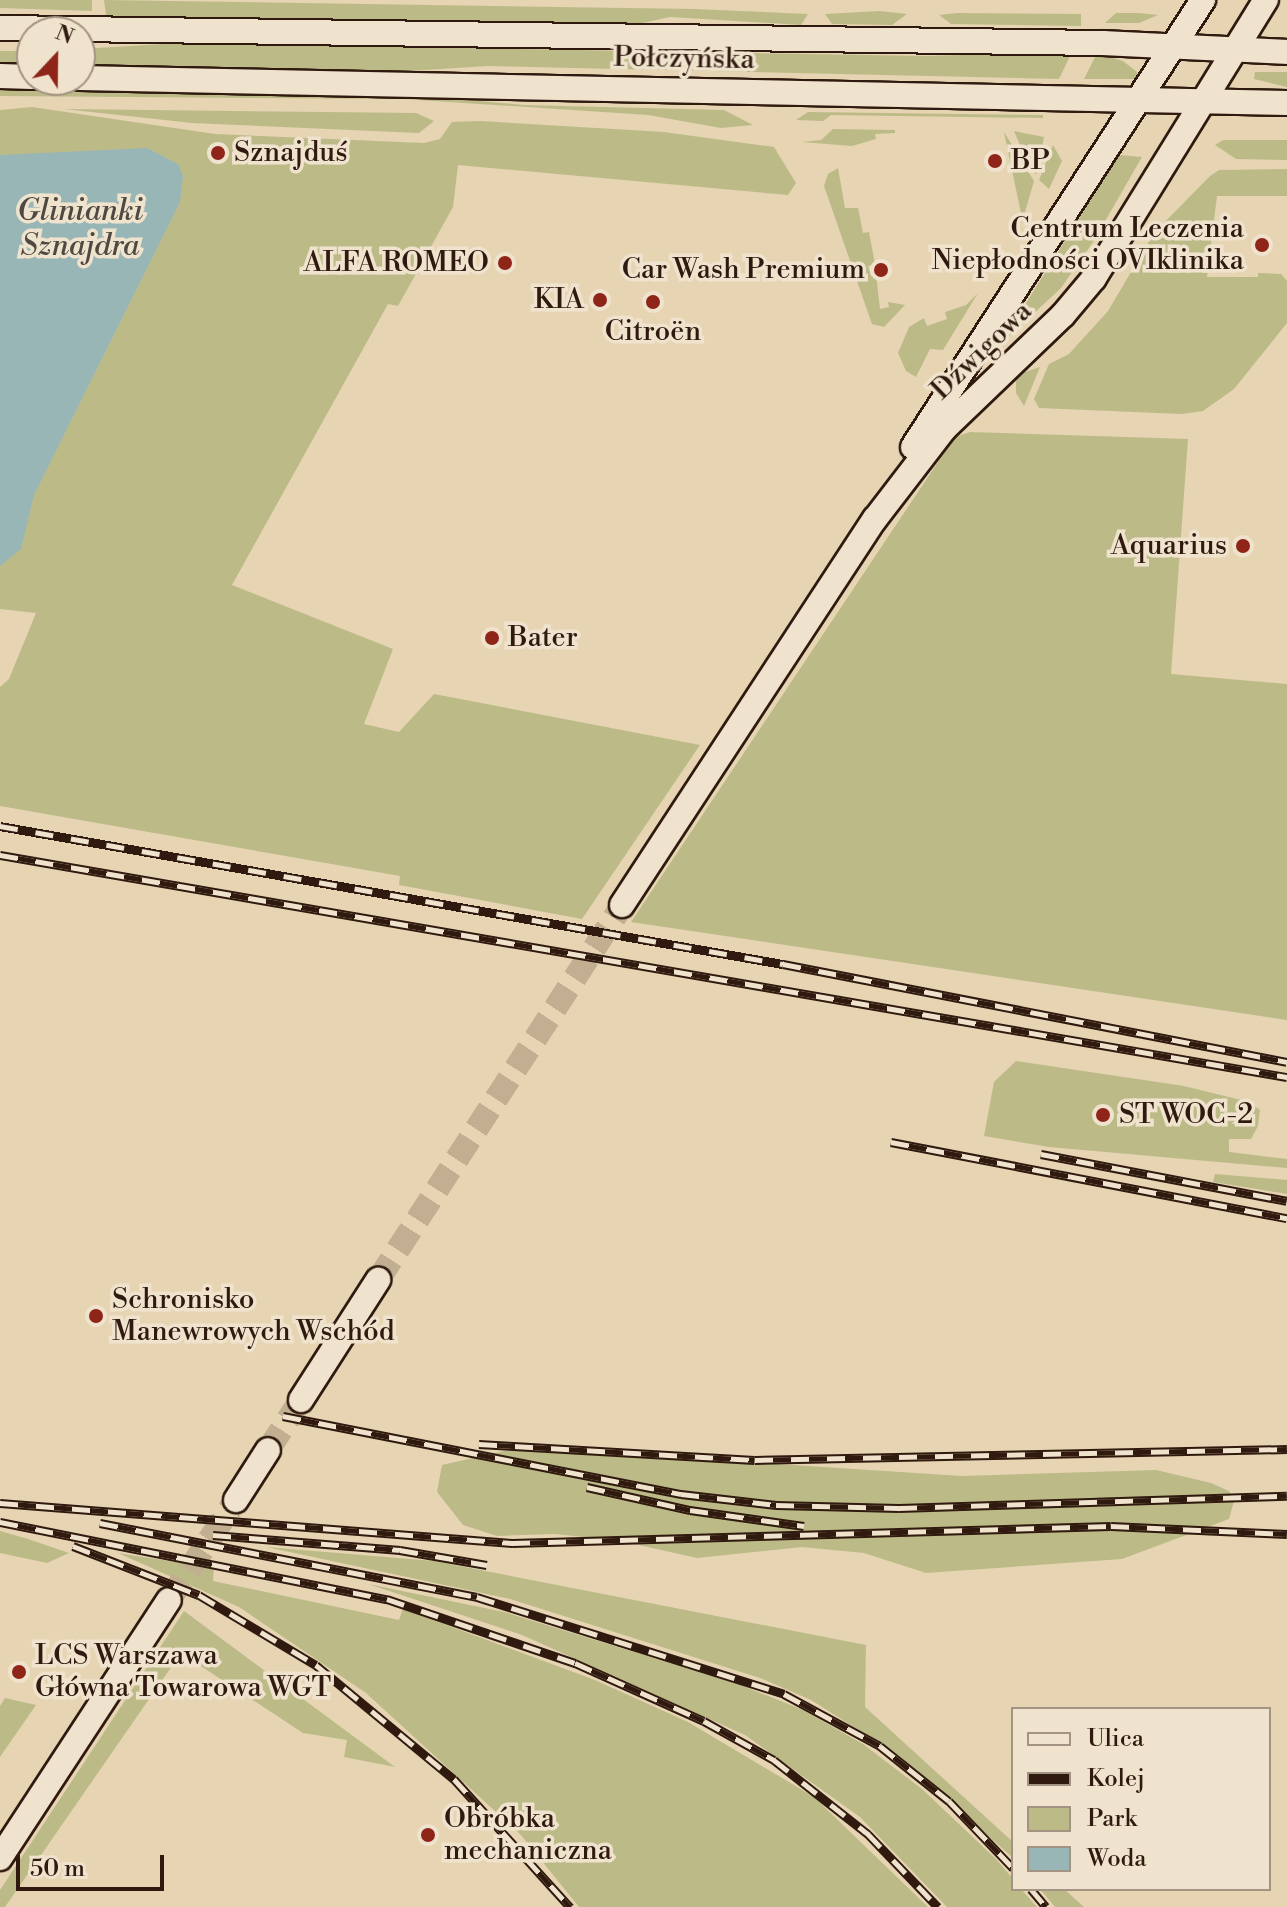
<!DOCTYPE html>
<meta charset="utf-8">
<style>
body{margin:0}
#map{position:relative;width:1287px;height:1907px;overflow:hidden;background:#e6d4b3;font-family:"Libre Bodoni",serif}
div>[style]{position:absolute}
.green>*{inset:0;background:#bcbb88;transform-origin:0 0}
.water>*{inset:0;background:#99b6b6}
.secondary-tunnel>*{height:24px;margin-top:-12px;transform-origin:0;background:repeating-linear-gradient(90deg,#c2af92 0 24px,transparent 0 36px)}
.roads{filter:drop-shadow(2px 0 #301a0f) drop-shadow(-2px 0 #301a0f) drop-shadow(0 2px #301a0f) drop-shadow(0 -2px #301a0f)}
.secondary>*{height:24px;margin:-12px;padding:0 12px;transform-origin:12px;border-radius:12px;background:#efe3ce}
.rail>*{height:9px;margin-top:-4.5px;transform-origin:0;background:repeating-linear-gradient(90deg,#efe3ce 0 18px,#301a0f 0 36px);box-sizing:border-box;border-block:2px solid #301a0f}
.dots>*{width:22px;height:22px;translate:-50% -50%;box-sizing:border-box;border:4px solid #efe3ce;border-radius:50%}
span{translate:-50% -50%;white-space:nowrap;text-align:center;line-height:1.15;-webkit-text-stroke:7px #efe3ce;paint-order:stroke}
.street-label{font-size:28px;color:#301a0f}
.poi-label{font-size:28px;color:#301a0f}
.left{translate:0 -50%;text-align:left}
.right{translate:-100% -50%;text-align:right}
.water-label{font-size:30px;color:#504941;font-style:italic}
.legend{position:absolute;left:1011px;top:1707px;width:260px;height:184px;box-sizing:border-box;background:#efe3ce;border:2px solid #a39382;margin:0;padding:10px 14px;list-style:none;font-size:24px;color:#301a0f}
.legend li{display:flex;align-items:center;gap:16px;height:40px}
.legend b{width:40px;border:2px solid #a39382}
.north{position:absolute;left:16px;top:16px;width:80px;height:80px;box-sizing:border-box;background:#efe3ce;border:2px solid #a39382;border-radius:50%;rotate:22deg;font-size:22px;font-weight:700;line-height:32px;text-align:center;color:#301a0f}
.north::after{content:'';display:block;margin:auto;width:28px;height:36px;background:#8f2418;clip-path:polygon(50% 0,100% 100%,50% 72%,0 100%)}
.scale{position:absolute;left:16px;top:1855px;width:148px;height:36px;box-sizing:border-box;border:4px solid #301a0f;border-top:0;padding-left:10px;font-size:24px;line-height:28px;white-space:nowrap;color:#301a0f;-webkit-text-stroke:6px #efe3ce;paint-order:stroke}
</style>
<div id="map">
<div class="green">
<i style="clip-path:polygon(0 0,92px 0,92px 11px,0 8px)"></i>
<i style="clip-path:polygon(104px 0,695px 9px,808px 14px,801px 25px,670px 17px,624px 27px,181px 21px,106px 15px)"></i>
<i style="clip-path:polygon(879px 11px,907px 14px,892px 25px,832px 24px,825px 14px)"></i>
<i style="clip-path:polygon(958px 13px,1081px 14px,1081px 26px,951px 24px,939px 15px)"></i>
<i style="clip-path:polygon(1116px 13px,1140px 13px,1158px 15px,1139px 23px,1105px 23px)"></i>
<i style="clip-path:polygon(180px 43px,925px 56px,1072px 52px,1059px 79px,487px 66px,396px 72px,80px 67px,80px 49px)"></i>
<i style="left:0;top:51px;width:32px;height:15px"></i>
<i style="clip-path:polygon(1097px 53px,1123px 61px,1137px 72px,1137px 79px,1084px 79px)"></i>
<i style="clip-path:polygon(1255px 72px,1287px 72px,1287px 87px,1254px 79px)"></i>
<i style="clip-path:polygon(0 89px,411px 95px,524px 105px,724px 110px,753px 125px,721px 128px,648px 115px,403px 99px,0 96px)"></i>
<i style="clip-path:polygon(32px 107px,215px 134px,424px 143px,440px 139px,452px 122px,480px 121px,664px 132px,774px 147px,796px 183px,788px 195px,458px 165px,453px 207px,398px 306px,388px 304px,232px 585px,393px 649px,364px 724px,399px 732px,434px 694px,700px 745px,582px 919px,399px 885px,400px 876px,0 806px,0 687px,9px 679px,36px 613px,0 609px,0 110px)"></i>
<i style="clip-path:polygon(64px 109px,416px 113px,434px 121px,419px 133px,192px 123px)"></i>
<i style="clip-path:polygon(808px 112px,1043px 115px,1043px 118px,831px 115px,823px 121px,796px 120px)"></i>
<i style="clip-path:polygon(833px 129px,895px 130px,895px 133px,875px 134px,876px 139px,852px 146px,802px 142px,821px 140px)"></i>
<i style="clip-path:polygon(1014px 131px,1044px 137px,1036px 175px,1027px 162px)"></i>
<i style="clip-path:polygon(1004px 132px,1034px 181px,1025px 212px,1021px 213px)"></i>
<i style="clip-path:polygon(1223px 140px,1287px 140px,1287px 160px,1236px 159px,1215px 145px)"></i>
<i style="clip-path:polygon(1053px 145px,1062px 161px,1049px 189px,1039px 180px)"></i>
<i style="clip-path:polygon(1119px 155px,1142px 157px,1093px 242px,1061px 288px,999px 346px)"></i>
<i style="clip-path:polygon(838px 168px,845px 208px,858px 208px,863px 233px,869px 232px,875px 264px,868px 266px,871px 276px,876px 274px,880px 309px,889px 307px,888px 302px,905px 305px,884px 327px,872px 324px,824px 186px,828px 174px)"></i>
<i style="clip-path:polygon(1287px 169px,1287px 196px,1217px 196px,1207px 277px,1258px 277px,1258px 273px,1281px 274px,1287px 281px,1287px 323px,1234px 389px,1203px 411px,1182px 414px,1039px 408px,1034px 399px,1049px 364px,1069px 354px,1108px 311px,1154px 233px,1210px 176px,1219px 170px)"></i>
<i style="clip-path:polygon(978px 293px,943px 350px,930px 349px,916px 377px,906px 371px,898px 353px,909px 327px,924px 318px,927px 326px,947px 319px,945px 312px,966px 305px)"></i>
<i style="clip-path:polygon(1040px 367px,1024px 406px,1016px 393px,1016px 375px)"></i>
<i style="clip-path:polygon(970px 432px,1188px 439px,1171px 674px,1287px 684px,1287px 1020px,631px 922px,944px 453px,955px 437px)"></i>
<i style="clip-path:polygon(1016px 1061px,1184px 1086px,1249px 1102px,1260px 1110px,1258px 1126px,1251px 1139px,1229px 1139px,1229px 1152px,1287px 1159px,1287px 1168px,1049px 1147px,984px 1136px,994px 1082px)"></i>
<i style="clip-path:polygon(1215px 1174px,1287px 1180px,1287px 1194px,1213px 1182px)"></i>
<i style="clip-path:polygon(561px 1450px,962px 1476px,1156px 1470px,1211px 1483px,1229px 1491px,1234px 1501px,1229px 1519px,1122px 1559px,926px 1573px,864px 1553px,802px 1547px,697px 1558px,621px 1541px,555px 1534px,497px 1536px,463px 1525px,437px 1492px,442px 1465px,504px 1451px)"></i>
<i style="clip-path:polygon(0 1531px,28px 1539px,69px 1553px,47px 1563px,0 1553px)"></i>
<i style="clip-path:polygon(266px 1547px,434px 1561px,866px 1645px,865px 1707px,1013px 1842px,1013px 1858px,898px 1755px,811px 1700px,760px 1678px,510px 1599px)"></i>
<i style="clip-path:polygon(118px 1553px,214px 1568px,213px 1581px,399px 1620px,403px 1609px,595px 1680px,688px 1722px,814px 1797px,928px 1907px,579px 1907px,520px 1834px,366px 1693px,239px 1607px)"></i>
<i style="clip-path:polygon(368px 1584px,504px 1612px,738px 1684px,803px 1710px,863px 1744px,922px 1789px,997px 1860px,1013px 1879px,1013px 1889px,1021px 1889px,1037px 1907px,947px 1907px,860px 1817px,745px 1735px,522px 1635px)"></i>
<i style="clip-path:polygon(184px 1611px,395px 1767px,344px 1757px,347px 1740px,303px 1733px,181px 1653px,5px 1907px,0 1907px,0 1890px)"></i>
<i style="clip-path:polygon(5px 1698px,36px 1705px,0 1757px,0 1706px)"></i>
<i style="clip-path:polygon(1040px 1889px,1064px 1889px,1084px 1907px,1055px 1907px)"></i>
</div>
<div class="water">
<i style="clip-path:polygon(147px 148px,178px 164px,183px 176px,180px 202px,34px 495px,21px 549px,0 566px,0 155px)"></i>
</div>
<div class="secondary-tunnel">
<i style="left:378px;top:1280px;width:447px;rotate:-56.9deg"></i>
<i style="left:268px;top:1450px;width:60px;rotate:-56.6deg"></i>
<i style="left:169px;top:1600px;width:120px;rotate:-56.2deg"></i>
</div>
<div class="roads">
<div class="secondary">
<i style="left:0;top:28px;width:1104px;rotate:0.78deg"></i>
<i style="left:1104px;top:43px;width:183px;rotate:2.8deg"></i>
<i style="left:0;top:76px;width:32px;rotate:2deg"></i>
<i style="left:80px;top:78px;width:1207px;rotate:1.19deg"></i>
<i style="left:913px;top:447px;width:533px;rotate:-57.03deg"></i>
<i style="left:622px;top:905px;width:462px;rotate:-56.8deg"></i>
<i style="left:875px;top:519px;width:113px;rotate:-52.5deg"></i>
<i style="left:944px;top:429px;width:165px;rotate:-43.8deg"></i>
<i style="left:1063px;top:315px;width:48px;rotate:-50deg"></i>
<i style="left:1094px;top:278px;width:327px;rotate:-58.3deg"></i>
<i style="left:301px;top:1400px;width:143px;rotate:-57.3deg"></i>
<i style="left:236px;top:1500px;width:59px;rotate:-57.4deg"></i>
<i style="left:0;top:1858px;width:308px;rotate:-56.8deg"></i>
</div>
</div>
<div class="rail">
<i style="left:0;top:826px;width:795px;rotate:10deg"></i>
<i style="left:783px;top:964px;width:513px;rotate:11deg"></i>
<i style="left:0;top:855px;width:1306px;rotate:9.79deg"></i>
<i style="left:891px;top:1142px;width:403px;rotate:10.9deg"></i>
<i style="left:1041px;top:1154px;width:250px;rotate:10.8deg"></i>
<i style="left:283px;top:1416px;width:406px;rotate:11.1deg"></i>
<i style="left:681px;top:1494px;width:96px;rotate:6.6deg"></i>
<i style="left:776px;top:1505px;width:123px;rotate:1.4deg"></i>
<i style="left:899px;top:1508px;width:388px;rotate:-1.8deg"></i>
<i style="left:479px;top:1444px;width:276px;rotate:3.3deg"></i>
<i style="left:755px;top:1460px;width:532px;rotate:-1.18deg"></i>
<i style="left:587px;top:1487px;width:106px;rotate:12.6deg"></i>
<i style="left:690px;top:1510px;width:115px;rotate:8deg"></i>
<i style="left:0;top:1503px;width:514px;rotate:4.47deg"></i>
<i style="left:512px;top:1543px;width:599px;rotate:-1.63deg"></i>
<i style="left:1111px;top:1526px;width:176px;rotate:2.6deg"></i>
<i style="left:0;top:1522px;width:395px;rotate:11.3deg"></i>
<i style="left:387px;top:1599px;width:199px;rotate:18.8deg"></i>
<i style="left:575px;top:1663px;width:141px;rotate:24.2deg"></i>
<i style="left:704px;top:1721px;width:80px;rotate:29.1deg"></i>
<i style="left:774px;top:1760px;width:120px;rotate:38.2deg"></i>
<i style="left:868px;top:1834px;width:101px;rotate:46.2deg"></i>
<i style="left:100px;top:1523px;width:384px;rotate:11.1deg"></i>
<i style="left:477px;top:1597px;width:322px;rotate:17.5deg"></i>
<i style="left:784px;top:1694px;width:109px;rotate:28.4deg"></i>
<i style="left:880px;top:1746px;width:88px;rotate:38.6deg"></i>
<i style="left:949px;top:1801px;width:93px;rotate:46.3deg"></i>
<i style="left:213px;top:1535px;width:188px;rotate:4.6deg"></i>
<i style="left:400px;top:1550px;width:88px;rotate:9.8deg"></i>
<i style="left:73px;top:1546px;width:135px;rotate:21.3deg"></i>
<i style="left:199px;top:1595px;width:136px;rotate:30.9deg"></i>
<i style="left:316px;top:1665px;width:179px;rotate:39.6deg"></i>
<i style="left:454px;top:1779px;width:173px;rotate:47.8deg"></i>
<i style="left:1031px;top:1889px;width:23px;rotate:50deg"></i>
</div>
<div class="dots">
<i style="left:218px;top:153px;background:#8f2418"></i>
<i style="left:995px;top:161px;background:#8f2418"></i>
<i style="left:1262px;top:245px;background:#8f2418"></i>
<i style="left:505px;top:263px;background:#8f2418"></i>
<i style="left:881px;top:270px;background:#8f2418"></i>
<i style="left:600px;top:300px;background:#8f2418"></i>
<i style="left:653px;top:302px;background:#8f2418"></i>
<i style="left:1243px;top:546px;background:#8f2418"></i>
<i style="left:492px;top:638px;background:#8f2418"></i>
<i style="left:1103px;top:1115px;background:#8f2418"></i>
<i style="left:96px;top:1316px;background:#8f2418"></i>
<i style="left:19px;top:1672px;background:#8f2418"></i>
<i style="left:428px;top:1835px;background:#8f2418"></i>
</div>
<div class="street-label">
<span style="left:684px;top:59px;rotate:1deg">Połczyńska</span>
<span style="left:982px;top:351px;rotate:-44deg">Dźwigowa</span>
</div>
<div class="poi-label">
<span class="left" style="left:234px;top:153px">Sznajduś</span>
<span class="left" style="left:1011px;top:161px">BP</span>
<span class="right" style="left:1244px;top:245px">Centrum Leczenia<br>Niepłodności OVIklinika</span>
<span class="right" style="left:489px;top:263px">ALFA ROMEO</span>
<span class="right" style="left:865px;top:270px">Car Wash Premium</span>
<span class="right" style="left:584px;top:300px">KIA</span>
<span style="left:653px;top:332px">Citroën</span>
<span class="right" style="left:1227px;top:546px">Aquarius</span>
<span class="left" style="left:508px;top:638px">Bater</span>
<span class="left" style="left:1119px;top:1115px">ST WOC-2</span>
<span class="left" style="left:112px;top:1316px">Schronisko<br>Manewrowych Wschód</span>
<span class="left" style="left:35px;top:1672px">LCS Warszawa<br>Główna Towarowa WGT</span>
<span class="left" style="left:444px;top:1835px">Obróbka<br>mechaniczna</span>
</div>
<div class="water-label">
<span style="left:80px;top:228px">Glinianki<br>Sznajdra</span>
</div>
<ul class="legend">
<li><b style="height:10px;background:#efe3ce"></b>Ulica</li>
<li><b style="height:10px;background:#301a0f"></b>Kolej</li>
<li><b style="height:22px;background:#bcbb88"></b>Park</li>
<li><b style="height:22px;background:#99b6b6"></b>Woda</li>
</ul>
<div class="north">N</div>
<div class="scale">50 m</div>
</div>
